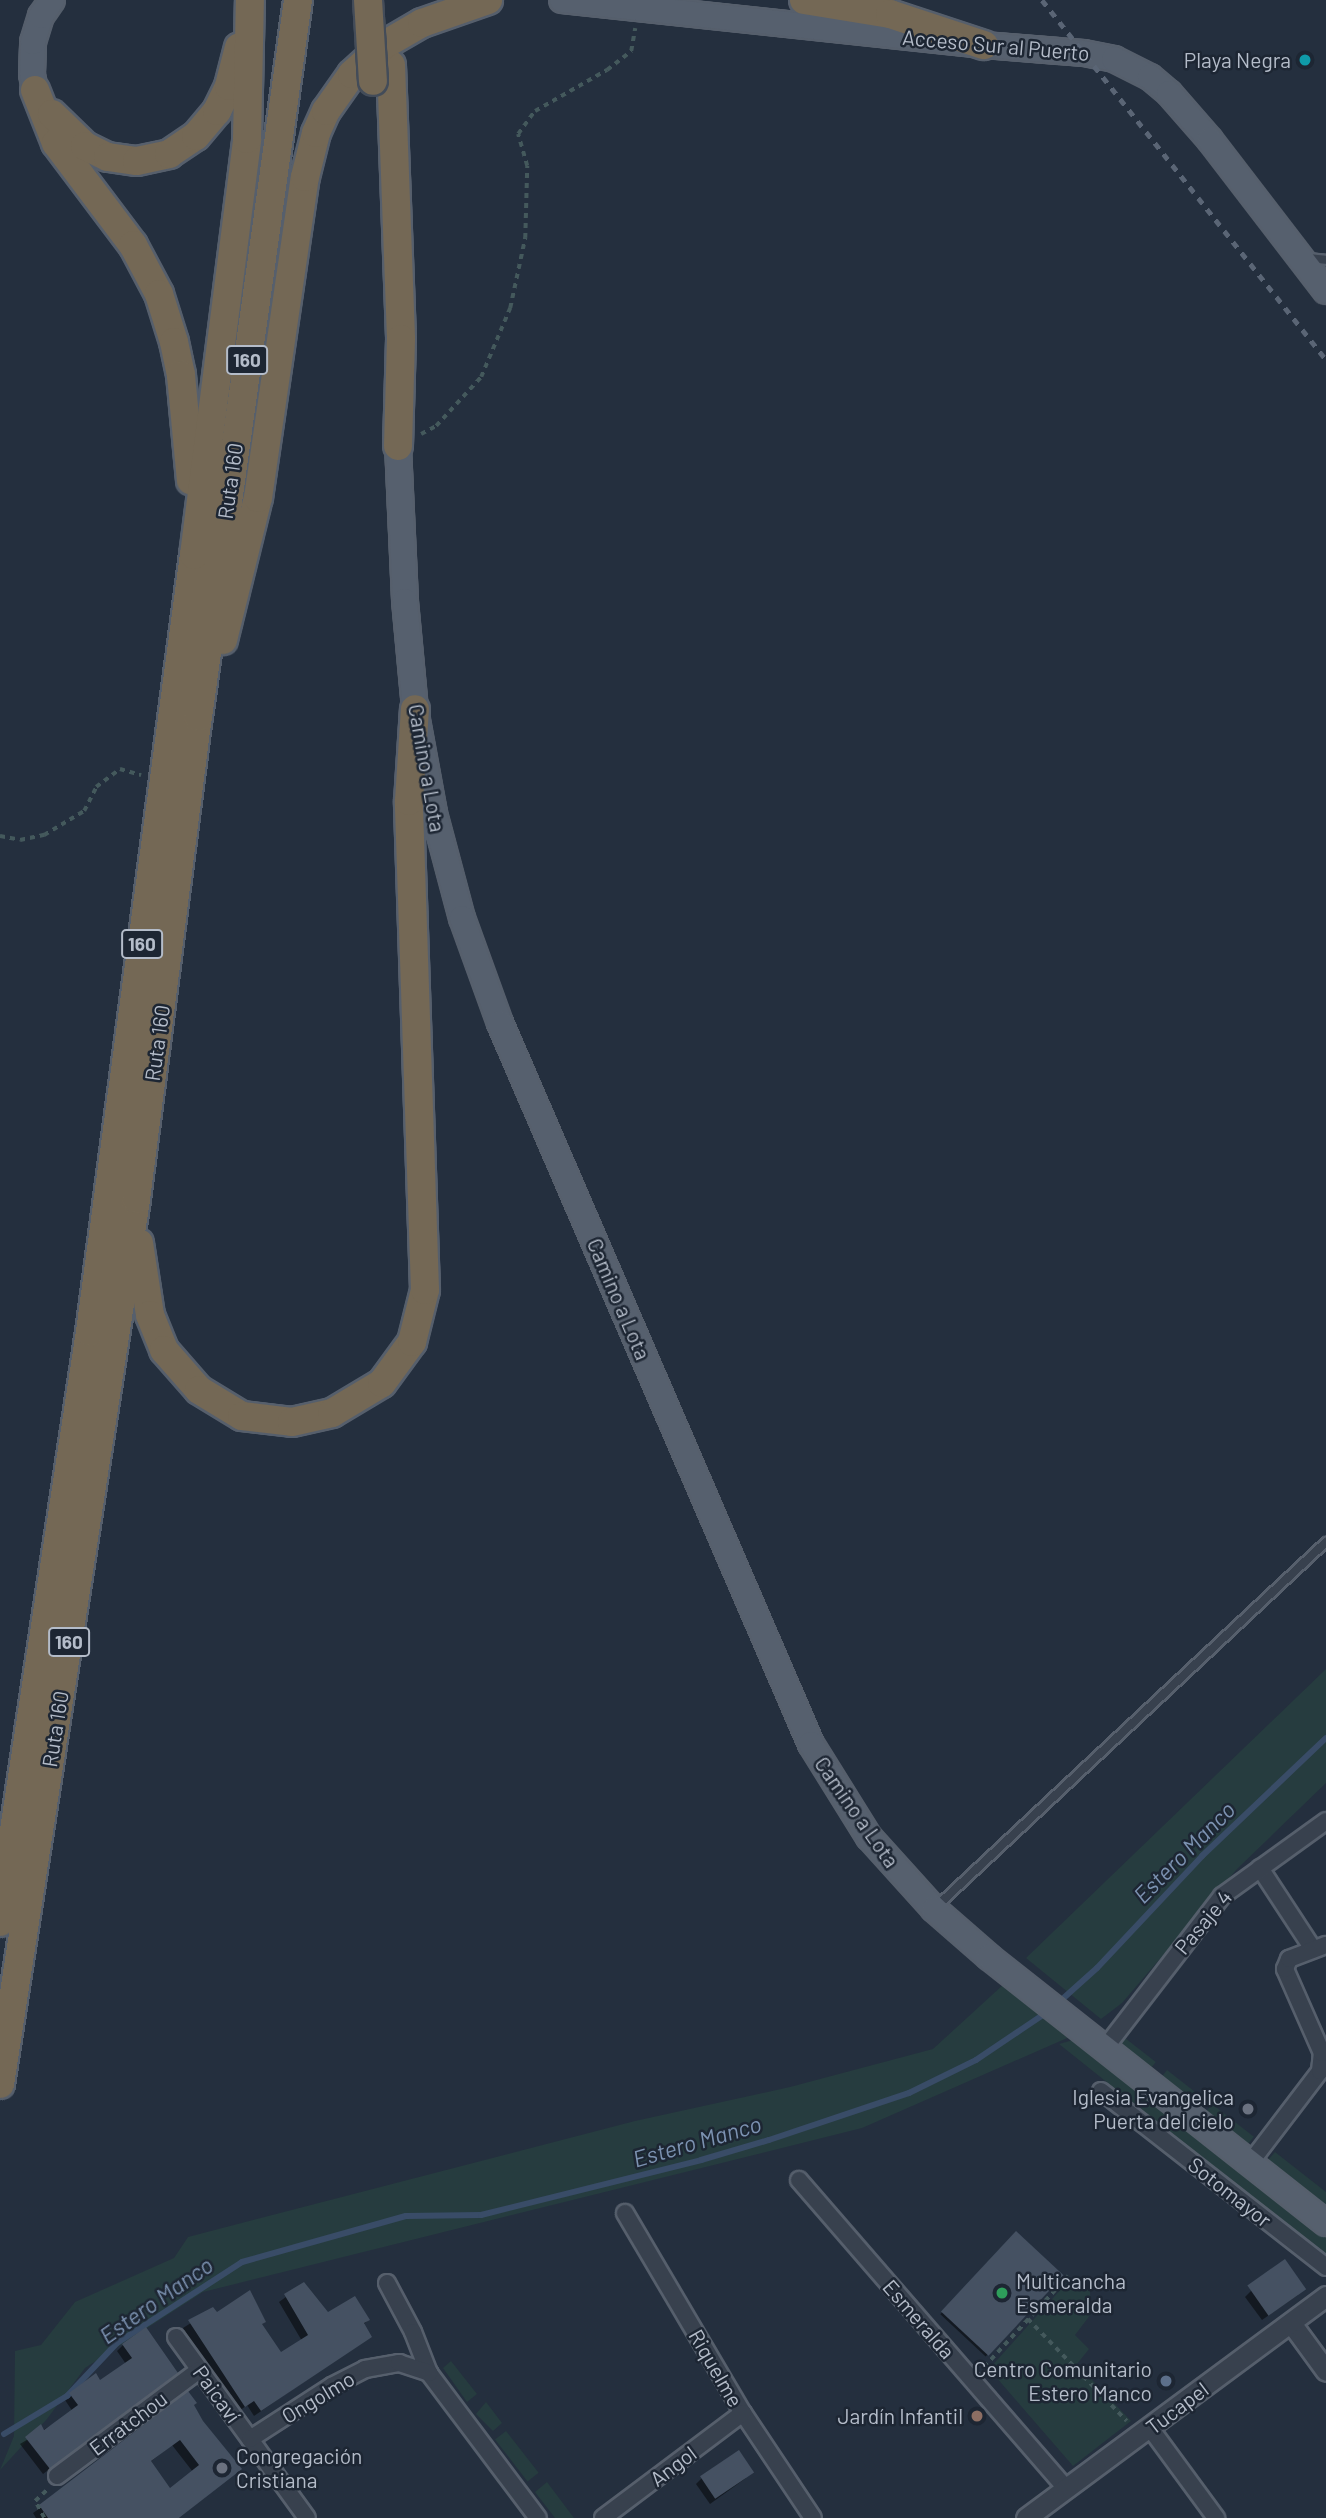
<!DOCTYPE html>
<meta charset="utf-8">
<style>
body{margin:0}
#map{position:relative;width:1326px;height:2518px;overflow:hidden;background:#242f3e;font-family:Barlow,sans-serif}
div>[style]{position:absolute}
.green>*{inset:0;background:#263c3f;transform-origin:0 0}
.shadow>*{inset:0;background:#0007;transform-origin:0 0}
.stream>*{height:6px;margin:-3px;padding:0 3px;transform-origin:3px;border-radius:3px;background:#394c67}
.building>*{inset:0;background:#455162;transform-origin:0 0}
.path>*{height:3.5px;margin-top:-1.75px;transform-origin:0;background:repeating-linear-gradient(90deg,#44595c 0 5px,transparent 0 10px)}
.roads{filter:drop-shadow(2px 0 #565f6c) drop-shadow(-2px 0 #565f6c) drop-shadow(0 2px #565f6c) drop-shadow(0 -2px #565f6c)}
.service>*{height:8px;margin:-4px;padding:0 4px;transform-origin:4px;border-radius:4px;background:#38414e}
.minor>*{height:16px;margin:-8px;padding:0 8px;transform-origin:8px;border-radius:8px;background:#38414e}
.tertiary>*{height:19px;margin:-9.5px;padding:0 9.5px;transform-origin:9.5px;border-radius:9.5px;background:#38414e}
.primary>*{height:24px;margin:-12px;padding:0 12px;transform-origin:12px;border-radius:12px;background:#56606e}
.motorway>*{height:28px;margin:-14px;padding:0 14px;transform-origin:14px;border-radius:14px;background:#746855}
.rail>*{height:5px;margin-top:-2.5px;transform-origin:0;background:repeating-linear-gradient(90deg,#5a6575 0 7px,transparent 0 14px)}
.bridges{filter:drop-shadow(2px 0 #434c59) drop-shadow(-2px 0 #434c59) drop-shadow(0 2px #434c59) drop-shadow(0 -2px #434c59)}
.motorway-bridge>*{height:28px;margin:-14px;padding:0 14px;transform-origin:14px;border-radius:14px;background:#746855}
.dots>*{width:19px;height:19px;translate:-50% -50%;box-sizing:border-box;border:4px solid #1d2633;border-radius:50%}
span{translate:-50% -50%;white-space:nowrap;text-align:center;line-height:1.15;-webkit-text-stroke:5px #1d2633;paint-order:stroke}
.shield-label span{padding:2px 5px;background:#1d2633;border:2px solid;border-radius:5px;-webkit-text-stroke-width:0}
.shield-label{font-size:19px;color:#b4bcc9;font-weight:700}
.street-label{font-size:21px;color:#b4bcc9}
.poi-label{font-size:21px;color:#b4bcc9}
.right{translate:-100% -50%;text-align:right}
.left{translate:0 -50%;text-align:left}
.water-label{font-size:23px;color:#7c92b1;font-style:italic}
</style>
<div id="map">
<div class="green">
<i style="clip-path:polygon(1326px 1669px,1326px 1783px,1237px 1869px,1122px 2003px,1101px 2019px,1026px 1958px)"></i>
<i style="clip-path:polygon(1004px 1984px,1074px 2035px,862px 2128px,203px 2292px,85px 2368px,47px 2419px,0 2470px,14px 2436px,15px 2351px,41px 2345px,75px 2302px,174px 2258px,188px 2237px,635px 2121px,790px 2087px,933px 2049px)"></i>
<i style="left:1125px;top:2038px;width:39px;height:11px;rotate:38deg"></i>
<i style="clip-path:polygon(1077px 2039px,1326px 2234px,1326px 2257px,1059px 2044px)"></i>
<i style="left:1167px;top:2070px;width:39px;height:11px;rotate:38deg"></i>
<i style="left:1212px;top:2104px;width:53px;height:11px;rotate:38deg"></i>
<i style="clip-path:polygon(1275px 2152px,1326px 2192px,1326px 2206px,1268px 2160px)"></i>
<i style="clip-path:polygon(1072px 2277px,1090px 2291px,1091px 2314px,1075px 2335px,1089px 2349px,1077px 2364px,1131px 2421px,1073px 2466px,989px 2369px)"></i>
<i style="clip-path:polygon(451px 2361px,477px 2394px,467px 2402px,443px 2368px)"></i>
<i style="clip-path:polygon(486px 2402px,502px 2423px,493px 2431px,476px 2414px)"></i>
<i style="left:506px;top:2431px;width:53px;height:14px;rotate:52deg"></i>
<i style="clip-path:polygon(547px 2482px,574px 2518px,555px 2518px,535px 2492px)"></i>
</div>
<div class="shadow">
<i style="left:1016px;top:2233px;width:62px;height:111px;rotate:43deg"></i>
<i style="clip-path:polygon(304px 2284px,328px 2314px,368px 2320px,363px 2325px,370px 2336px,254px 2416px,247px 2405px,238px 2412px,183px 2328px,213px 2309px,216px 2315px,261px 2325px,281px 2355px,302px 2341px,279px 2302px)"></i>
<i style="clip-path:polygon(1251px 2291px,1298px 2295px,1262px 2320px,1245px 2297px)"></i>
<i style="clip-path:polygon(123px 2345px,169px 2379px,43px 2474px,20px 2444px,73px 2412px,65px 2400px,71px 2394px,100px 2382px,126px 2364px,117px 2351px)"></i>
<i style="clip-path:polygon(evenodd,192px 2405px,201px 2422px,240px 2469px,179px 2518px,36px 2518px,33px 2513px,192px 2405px,172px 2445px,193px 2472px,169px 2490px,150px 2462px,172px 2445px)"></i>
<i style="clip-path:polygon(702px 2478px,746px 2478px,710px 2504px,696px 2484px)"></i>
</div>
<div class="stream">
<i style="left:1058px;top:2003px;width:52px;rotate:-41.9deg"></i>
<i style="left:1097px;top:1968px;width:154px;rotate:-46.8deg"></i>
<i style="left:1202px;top:1856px;width:171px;rotate:-43.6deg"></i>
<i style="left:4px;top:2434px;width:74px;rotate:-31.1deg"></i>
<i style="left:67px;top:2396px;width:73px;rotate:-46.7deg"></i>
<i style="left:117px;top:2343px;width:149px;rotate:-32.9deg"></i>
<i style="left:242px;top:2262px;width:170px;rotate:-15.7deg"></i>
<i style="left:406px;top:2216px;width:75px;rotate:-0.8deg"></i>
<i style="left:481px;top:2215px;width:227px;rotate:-14deg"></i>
<i style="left:701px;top:2160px;width:71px;rotate:-16.4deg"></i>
<i style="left:769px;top:2140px;width:148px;rotate:-18.6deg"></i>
<i style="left:909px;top:2093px;width:75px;rotate:-26.2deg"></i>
<i style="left:976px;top:2060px;width:89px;rotate:-34deg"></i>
</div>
<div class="building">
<i style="left:1016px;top:2231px;width:65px;height:110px;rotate:43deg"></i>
<i style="left:1285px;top:2259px;width:37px;height:46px;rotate:55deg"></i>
<i style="clip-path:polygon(304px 2282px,328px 2312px,355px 2296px,370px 2320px,364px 2323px,372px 2337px,261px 2411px,254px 2401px,245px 2407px,188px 2320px,213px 2307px,217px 2312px,250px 2290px,266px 2322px,262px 2324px,281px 2352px,308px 2335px,284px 2294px)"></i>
<i style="clip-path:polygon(146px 2327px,178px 2373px,50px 2469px,25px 2437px,41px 2424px,44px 2430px,78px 2405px,69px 2393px,96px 2373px,100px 2380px,132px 2358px,122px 2344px)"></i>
<i style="clip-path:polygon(evenodd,188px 2391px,197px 2403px,194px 2405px,203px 2421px,242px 2469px,179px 2518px,48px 2518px,39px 2505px,188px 2391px,180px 2440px,199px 2465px,170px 2488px,151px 2461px,180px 2440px)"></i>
<i style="left:739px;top:2450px;width:27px;height:47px;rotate:56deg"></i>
</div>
<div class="path">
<i style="left:421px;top:434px;width:17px;rotate:-28deg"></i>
<i style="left:436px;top:426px;width:67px;rotate:-47.4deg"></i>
<i style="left:481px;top:377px;width:75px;rotate:-67.2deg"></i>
<i style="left:510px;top:308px;width:72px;rotate:-77.9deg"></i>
<i style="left:525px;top:238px;width:72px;rotate:-88.4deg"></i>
<i style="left:527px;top:166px;width:33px;rotate:-106deg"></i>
<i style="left:518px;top:134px;width:29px;rotate:-54deg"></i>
<i style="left:535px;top:111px;width:83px;rotate:-29.7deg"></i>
<i style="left:607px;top:70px;width:31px;rotate:-38deg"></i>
<i style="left:631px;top:51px;width:23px;rotate:-80deg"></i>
<i style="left:0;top:836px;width:20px;rotate:11deg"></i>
<i style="left:20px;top:840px;width:25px;rotate:-12deg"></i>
<i style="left:44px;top:835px;width:47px;rotate:-31deg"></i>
<i style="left:84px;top:811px;width:27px;rotate:-63deg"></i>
<i style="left:96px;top:787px;width:30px;rotate:-37deg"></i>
<i style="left:120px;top:769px;width:22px;rotate:16deg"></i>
<i style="left:1028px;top:2319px;width:142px;rotate:45.9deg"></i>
<i style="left:984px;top:2367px;width:124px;rotate:-47.3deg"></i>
<i style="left:44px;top:2518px;width:19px;rotate:-118deg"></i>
<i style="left:35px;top:2501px;width:18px;rotate:-43deg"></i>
</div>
<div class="roads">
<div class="service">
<i style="left:1308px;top:258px;width:18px;rotate:6deg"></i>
<i style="left:937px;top:1906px;width:533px;rotate:-43.1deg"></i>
</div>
<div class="minor">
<i style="left:1260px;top:1868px;width:97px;rotate:56.8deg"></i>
<i style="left:1105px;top:2048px;width:192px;rotate:-52.4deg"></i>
<i style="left:1222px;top:1896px;width:128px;rotate:-35.8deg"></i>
<i style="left:1101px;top:2091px;width:286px;rotate:38deg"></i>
<i style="left:1250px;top:2163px;width:116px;rotate:-52.7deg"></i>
<i style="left:1320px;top:2071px;width:18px;rotate:-84deg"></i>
<i style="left:1322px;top:2053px;width:92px;rotate:-113.8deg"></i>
<i style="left:1285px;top:1969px;width:11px;rotate:-68deg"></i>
<i style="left:1289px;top:1959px;width:40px;rotate:-21deg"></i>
<i style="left:799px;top:2180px;width:408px;rotate:49.1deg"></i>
<i style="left:625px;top:2213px;width:232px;rotate:59.5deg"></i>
<i style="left:743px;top:2413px;width:126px;rotate:56.3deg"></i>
<i style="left:387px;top:2283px;width:55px;rotate:62deg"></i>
<i style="left:413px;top:2332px;width:44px;rotate:68.7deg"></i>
<i style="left:429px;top:2373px;width:181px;rotate:53.1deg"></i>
<i style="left:176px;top:2337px;width:223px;rotate:54.1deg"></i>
<i style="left:1150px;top:2428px;width:112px;rotate:53.7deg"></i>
<i style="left:250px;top:2439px;width:98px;rotate:-32.9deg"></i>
<i style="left:332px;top:2386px;width:37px;rotate:-27deg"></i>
<i style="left:365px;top:2369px;width:35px;rotate:-10deg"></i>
<i style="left:399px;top:2363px;width:32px;rotate:18deg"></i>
<i style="left:57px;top:2476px;width:177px;rotate:-36.7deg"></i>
<i style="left:603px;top:2518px;width:175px;rotate:-36.9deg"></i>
</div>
<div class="tertiary">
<i style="left:1291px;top:2323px;width:59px;rotate:53.9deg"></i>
<i style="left:1026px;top:2518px;width:373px;rotate:-36.5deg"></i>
</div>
<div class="primary">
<i style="left:562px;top:0;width:424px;rotate:6.1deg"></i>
<i style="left:984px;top:45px;width:100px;rotate:4.6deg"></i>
<i style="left:1084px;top:53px;width:31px;rotate:11deg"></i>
<i style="left:1114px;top:59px;width:40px;rotate:26.6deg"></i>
<i style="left:1150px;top:77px;width:25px;rotate:40deg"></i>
<i style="left:1169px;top:93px;width:62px;rotate:48.9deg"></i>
<i style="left:1210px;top:140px;width:190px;rotate:52.5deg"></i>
<i style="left:35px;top:90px;width:16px;rotate:-101deg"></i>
<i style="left:32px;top:74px;width:32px;rotate:-88deg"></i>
<i style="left:33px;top:42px;width:27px;rotate:-73deg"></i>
<i style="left:41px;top:16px;width:19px;rotate:-55deg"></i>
<i style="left:398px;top:446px;width:155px;rotate:87.4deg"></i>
<i style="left:405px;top:601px;width:108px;rotate:84.7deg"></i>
<i style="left:415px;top:709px;width:106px;rotate:79.6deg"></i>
<i style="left:434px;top:813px;width:109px;rotate:75.1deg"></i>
<i style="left:462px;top:918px;width:112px;rotate:70.1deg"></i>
<i style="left:500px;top:1023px;width:785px;rotate:66.67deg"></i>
<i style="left:811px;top:1744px;width:110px;rotate:58.1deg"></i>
<i style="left:869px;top:1837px;width:97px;rotate:47.9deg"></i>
<i style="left:934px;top:1909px;width:73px;rotate:41.1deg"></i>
<i style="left:989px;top:1957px;width:429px;rotate:38.3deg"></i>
</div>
<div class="motorway">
<i style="left:804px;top:0;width:87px;rotate:9.2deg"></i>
<i style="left:890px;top:14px;width:99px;rotate:18.3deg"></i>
<i style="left:391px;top:65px;width:274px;rotate:87.9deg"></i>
<i style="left:401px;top:339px;width:107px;rotate:91.6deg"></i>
<i style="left:35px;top:90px;width:57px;rotate:68.4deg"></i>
<i style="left:56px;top:143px;width:128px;rotate:53deg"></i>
<i style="left:133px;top:245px;width:55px;rotate:62deg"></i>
<i style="left:159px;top:294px;width:50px;rotate:72.6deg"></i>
<i style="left:174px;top:342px;width:34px;rotate:78deg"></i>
<i style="left:181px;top:375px;width:106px;rotate:84.6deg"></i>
<i style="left:52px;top:114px;width:46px;rotate:44.1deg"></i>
<i style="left:85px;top:146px;width:25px;rotate:26deg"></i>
<i style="left:108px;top:157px;width:29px;rotate:8deg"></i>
<i style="left:137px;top:161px;width:33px;rotate:-12deg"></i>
<i style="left:169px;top:154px;width:32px;rotate:-34deg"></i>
<i style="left:196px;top:136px;width:33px;rotate:-50deg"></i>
<i style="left:217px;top:111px;width:28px;rotate:-64deg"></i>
<i style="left:229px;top:86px;width:40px;rotate:-75.6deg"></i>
<i style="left:223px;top:640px;width:146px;rotate:-76.2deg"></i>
<i style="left:258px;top:498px;width:324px;rotate:-81.7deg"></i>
<i style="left:305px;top:177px;width:45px;rotate:-76deg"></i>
<i style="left:316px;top:133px;width:24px;rotate:-66deg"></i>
<i style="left:326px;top:111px;width:45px;rotate:-54.9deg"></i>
<i style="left:352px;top:74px;width:43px;rotate:-42.2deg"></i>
<i style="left:384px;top:45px;width:44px;rotate:-30.1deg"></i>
<i style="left:422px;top:23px;width:70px;rotate:-19.2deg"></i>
<i style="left:139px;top:1243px;width:73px;rotate:81.3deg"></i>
<i style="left:150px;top:1315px;width:38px;rotate:68deg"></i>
<i style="left:164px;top:1350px;width:53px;rotate:48.8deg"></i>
<i style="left:199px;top:1390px;width:50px;rotate:31.2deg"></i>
<i style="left:242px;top:1416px;width:50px;rotate:6.8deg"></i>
<i style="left:292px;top:1422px;width:41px;rotate:-12.7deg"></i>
<i style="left:332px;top:1413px;width:58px;rotate:-31deg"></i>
<i style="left:382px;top:1383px;width:51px;rotate:-53.8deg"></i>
<i style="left:412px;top:1342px;width:54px;rotate:-76deg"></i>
<i style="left:425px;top:1290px;width:489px;rotate:-91.9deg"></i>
<i style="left:409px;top:801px;width:92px;rotate:-86.3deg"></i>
<i style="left:0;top:1922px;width:597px;rotate:-81.33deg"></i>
<i style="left:90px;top:1332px;width:784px;rotate:-82.38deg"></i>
<i style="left:194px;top:555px;width:419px;rotate:-82.7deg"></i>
<i style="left:247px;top:139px;width:139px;rotate:-88.8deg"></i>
<i style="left:0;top:2084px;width:895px;rotate:-81.26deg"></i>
<i style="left:136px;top:1199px;width:486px;rotate:-82.7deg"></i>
<i style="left:198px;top:717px;width:724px;rotate:-82.06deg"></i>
</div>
</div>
<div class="rail">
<i style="left:1042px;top:0;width:459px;rotate:51.7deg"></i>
</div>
<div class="bridges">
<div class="motorway-bridge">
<i style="left:368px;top:0;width:81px;rotate:86.5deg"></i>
</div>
</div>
<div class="dots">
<i style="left:1305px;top:60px;background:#0f9aa8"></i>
<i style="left:1248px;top:2109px;background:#6b7280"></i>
<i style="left:1002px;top:2293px;background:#2e9e5b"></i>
<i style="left:1166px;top:2381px;background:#5c6f8a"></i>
<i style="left:977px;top:2416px;background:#8d6e63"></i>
<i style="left:222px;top:2468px;background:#6b7280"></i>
</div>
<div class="shield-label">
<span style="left:247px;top:360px">160</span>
<span style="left:142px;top:944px">160</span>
<span style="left:69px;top:1642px">160</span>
</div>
<div class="street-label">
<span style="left:996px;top:45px;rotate:5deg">Acceso Sur al Puerto</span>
<span style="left:230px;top:481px;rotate:-82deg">Ruta 160</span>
<span style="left:427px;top:768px;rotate:80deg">Camino a Lota</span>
<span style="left:157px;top:1043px;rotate:-82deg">Ruta 160</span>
<span style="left:619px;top:1299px;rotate:67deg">Camino a Lota</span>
<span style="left:55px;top:1729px;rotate:-81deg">Ruta 160</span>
<span style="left:857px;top:1812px;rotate:55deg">Camino a Lota</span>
<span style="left:1203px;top:1922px;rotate:-50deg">Pasaje 4</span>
<span style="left:1230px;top:2192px;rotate:38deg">Sotomayor</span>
<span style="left:919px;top:2319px;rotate:49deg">Esmeralda</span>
<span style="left:716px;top:2368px;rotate:60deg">Riquelme</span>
<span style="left:217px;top:2394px;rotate:54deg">Paicaví</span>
<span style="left:318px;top:2397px;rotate:-31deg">Ongolmo</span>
<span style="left:1177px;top:2408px;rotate:-37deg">Tucapel</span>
<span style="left:128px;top:2423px;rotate:-37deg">Erratchou</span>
<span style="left:673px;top:2466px;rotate:-37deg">Angol</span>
</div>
<div class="poi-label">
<span class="right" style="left:1291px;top:60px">Playa Negra</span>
<span class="right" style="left:1234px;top:2109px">Iglesia Evangelica<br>Puerta del cielo</span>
<span class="left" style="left:1016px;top:2293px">Multicancha<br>Esmeralda</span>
<span class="right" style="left:1152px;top:2381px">Centro Comunitario<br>Estero Manco</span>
<span class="right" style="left:963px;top:2416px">Jardín Infantil</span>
<span class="left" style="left:236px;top:2468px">Congregación<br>Cristiana</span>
</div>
<div class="water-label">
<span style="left:1184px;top:1852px;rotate:-45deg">Estero Manco</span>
<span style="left:697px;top:2141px;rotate:-16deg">Estero Manco</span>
<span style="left:156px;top:2300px;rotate:-35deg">Estero Manco</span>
</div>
</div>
